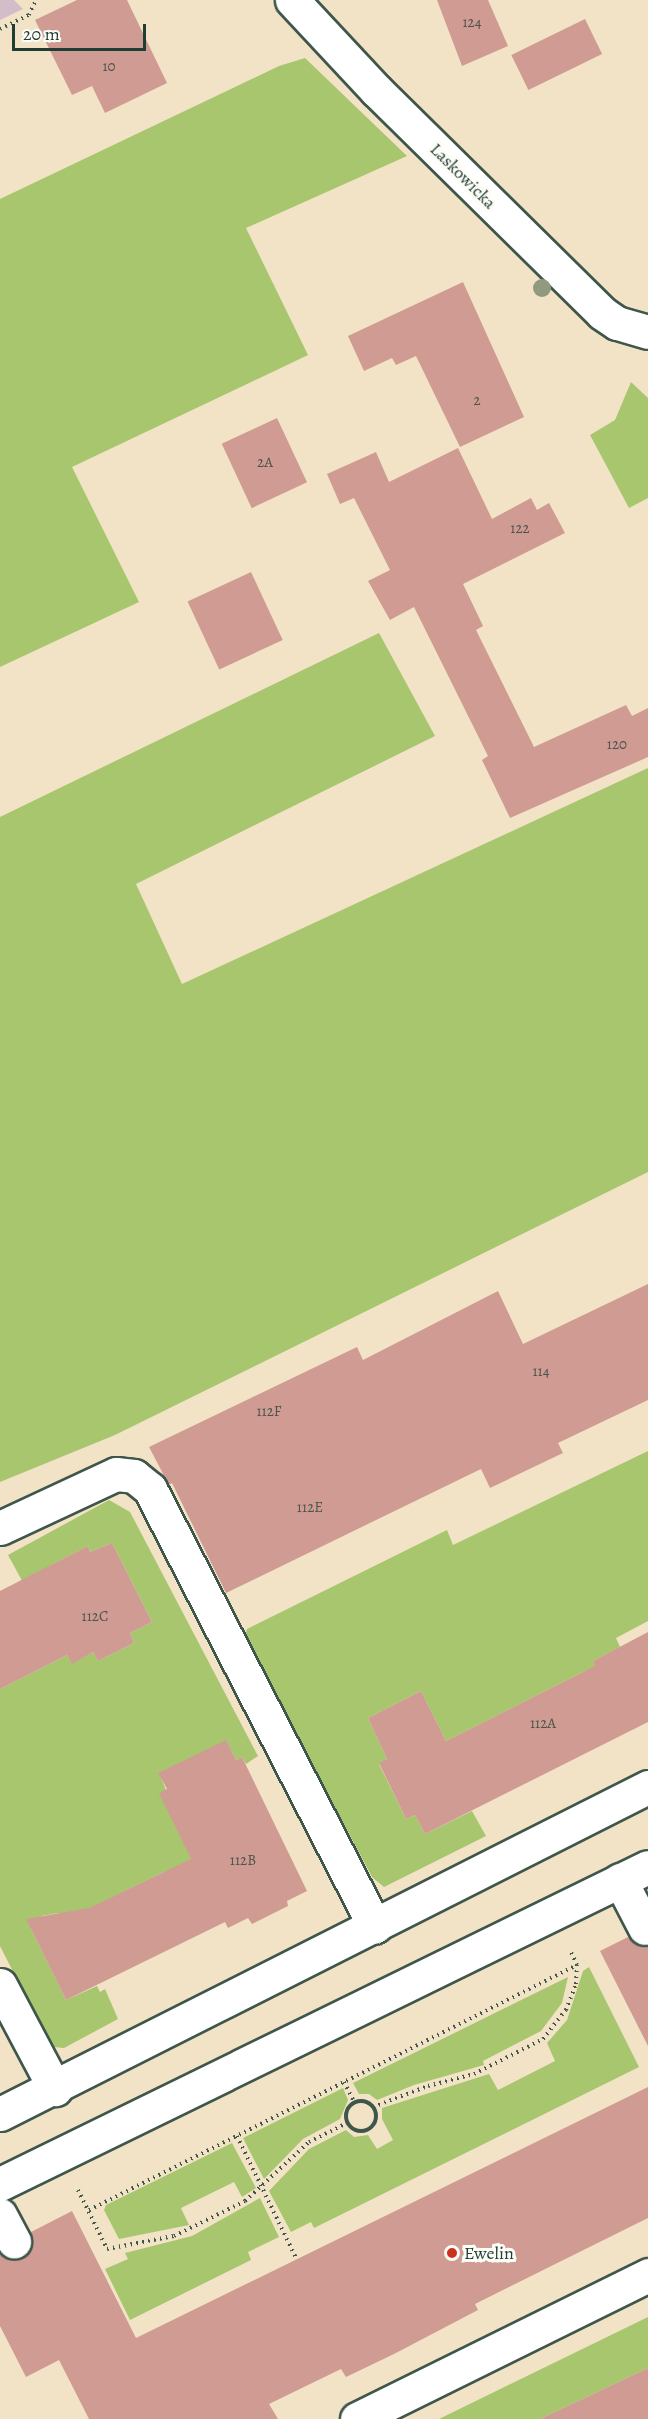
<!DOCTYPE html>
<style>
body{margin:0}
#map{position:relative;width:648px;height:2419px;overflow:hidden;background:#f2e3c7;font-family:Alegreya,serif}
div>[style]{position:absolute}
.industrial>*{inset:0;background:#d2bdc8}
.green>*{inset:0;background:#a7c66e}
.building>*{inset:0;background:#cf9b93;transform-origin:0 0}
.path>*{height:4px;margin-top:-2px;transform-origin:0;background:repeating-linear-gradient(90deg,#3f564a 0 1.5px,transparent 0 6px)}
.path>.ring{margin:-2px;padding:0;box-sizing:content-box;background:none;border:4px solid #3f564a;border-radius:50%}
.roads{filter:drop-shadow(2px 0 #3f564a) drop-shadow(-2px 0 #3f564a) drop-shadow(0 2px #3f564a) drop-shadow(0 -2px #3f564a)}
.minor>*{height:33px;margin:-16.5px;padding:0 16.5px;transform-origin:16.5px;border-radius:16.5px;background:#fff}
.trees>*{width:18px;height:18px;margin:-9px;border-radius:50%;background:#919a7e}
.dots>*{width:16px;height:16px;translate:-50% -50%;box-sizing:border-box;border:3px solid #fdfcf7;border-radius:50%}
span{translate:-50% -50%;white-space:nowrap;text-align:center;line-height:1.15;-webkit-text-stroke:6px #fdfcf7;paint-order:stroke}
.number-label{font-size:15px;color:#4b544c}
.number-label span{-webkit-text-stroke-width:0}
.street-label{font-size:18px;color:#1f3d34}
.poi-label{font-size:18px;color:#1f3d34}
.left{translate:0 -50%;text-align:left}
.scale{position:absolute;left:12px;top:24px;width:134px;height:27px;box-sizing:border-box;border:3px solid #1f3d34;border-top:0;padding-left:8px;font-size:18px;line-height:21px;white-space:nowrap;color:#1f3d34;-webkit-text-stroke:4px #fdfcf7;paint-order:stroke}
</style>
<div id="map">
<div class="industrial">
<i style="clip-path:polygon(0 0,14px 0,23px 9px,0 20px)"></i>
</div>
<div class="green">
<i style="clip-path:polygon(305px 58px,407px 156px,246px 228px,308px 355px,72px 467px,139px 602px,0 667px,0 199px,279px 66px)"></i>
<i style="clip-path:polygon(631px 382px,648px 398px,648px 498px,629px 508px,590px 435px,615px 420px)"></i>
<i style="clip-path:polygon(379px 633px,435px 736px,136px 884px,182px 984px,648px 768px,648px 1172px,115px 1435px,0 1482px,0 817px)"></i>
<i style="clip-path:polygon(648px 1451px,648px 1621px,616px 1638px,620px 1647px,593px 1661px,599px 1675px,585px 1671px,446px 1741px,421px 1691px,368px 1718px,387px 1759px,379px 1764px,406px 1819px,415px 1815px,425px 1834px,472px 1811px,486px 1836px,384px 1887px,372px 1877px,245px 1637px,247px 1629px,447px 1530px,453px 1545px)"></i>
<i style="clip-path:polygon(109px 1500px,130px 1512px,258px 1756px,246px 1764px,242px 1757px,236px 1760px,226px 1741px,159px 1773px,202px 1878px,164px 1872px,63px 1921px,59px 1913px,41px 1916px,31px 1929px,66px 2000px,97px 1986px,100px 1992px,105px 1989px,118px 2019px,64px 2048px,54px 2047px,47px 2038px,0 1946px,0 1689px,67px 1655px,72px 1663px,93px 1652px,98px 1661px,134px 1643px,130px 1633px,152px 1622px,112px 1543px,90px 1552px,88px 1546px,51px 1565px,26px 1588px,8px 1555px)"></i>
<i style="clip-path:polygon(589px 1967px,639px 2067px,314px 2228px,311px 2222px,291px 2232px,269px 2191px,309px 2149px,346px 2130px,354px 2137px,368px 2135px,377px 2149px,393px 2140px,382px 2119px,382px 2108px,489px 2074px,498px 2090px,555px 2061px,547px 2043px,567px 2020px,583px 1971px)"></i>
<i style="clip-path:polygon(568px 1977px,562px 2003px,541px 2031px,483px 2061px,484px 2065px,414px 2085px,377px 2100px,369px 2094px,359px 2094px,353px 2083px)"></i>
<i style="clip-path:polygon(343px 2088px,348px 2100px,340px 2119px,303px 2139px,264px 2179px,243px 2138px)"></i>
<i style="clip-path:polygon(232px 2143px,256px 2188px,242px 2197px,234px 2182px,181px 2208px,189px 2225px,119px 2239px,104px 2210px,106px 2205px)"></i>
<i style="clip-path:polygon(260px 2198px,279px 2237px,248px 2252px,251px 2260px,130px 2320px,105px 2269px,128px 2259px,125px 2253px,192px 2236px)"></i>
<i style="clip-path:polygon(648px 2317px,648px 2368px,540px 2419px,439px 2419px)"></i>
</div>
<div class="building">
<i style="clip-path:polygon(77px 0,127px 0,167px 83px,105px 113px,92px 86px,72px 95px,35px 20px)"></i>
<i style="clip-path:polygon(437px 0,488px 0,508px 46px,462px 66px)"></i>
<i style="left:585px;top:19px;width:39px;height:82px;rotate:64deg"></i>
<i style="clip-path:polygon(463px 282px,524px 417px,460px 447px,416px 356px,396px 365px,392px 358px,364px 371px,348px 336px)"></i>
<i style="left:277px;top:418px;width:71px;height:61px;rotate:65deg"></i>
<i style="clip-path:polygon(458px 448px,492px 519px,531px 498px,537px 510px,549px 503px,565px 533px,463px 584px,483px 626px,476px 630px,534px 747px,626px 705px,632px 716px,648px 708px,648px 757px,510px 818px,482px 760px,488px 756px,414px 607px,390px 620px,368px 581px,390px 570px,354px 498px,340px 504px,327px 474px,376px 452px,389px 482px)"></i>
<i style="left:251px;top:572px;width:75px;height:70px;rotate:65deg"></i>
<i style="clip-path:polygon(648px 1284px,648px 1400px,558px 1443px,563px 1453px,490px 1488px,481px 1469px,226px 1593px,172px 1483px,169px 1485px,149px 1447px,357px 1347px,363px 1360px,498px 1291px,523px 1344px)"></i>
<i style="clip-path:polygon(112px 1543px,152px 1622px,130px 1633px,134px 1643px,98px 1661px,93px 1652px,72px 1664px,67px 1655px,0 1689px,0 1591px,88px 1546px,90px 1552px)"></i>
<i style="clip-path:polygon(648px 1632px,648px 1722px,425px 1834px,415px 1815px,406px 1819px,379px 1763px,387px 1759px,368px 1718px,421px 1691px,446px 1741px,595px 1666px,593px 1661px)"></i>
<i style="clip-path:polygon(226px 1740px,236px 1760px,242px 1757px,307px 1891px,287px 1901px,288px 1906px,252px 1924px,248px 1918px,228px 1928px,225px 1922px,66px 2000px,26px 1919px,89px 1908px,191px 1859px,159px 1793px,167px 1789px,158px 1773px)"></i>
<i style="clip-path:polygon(628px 1937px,635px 1944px,648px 1946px,648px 2046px,600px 1951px)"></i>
<i style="clip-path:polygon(648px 2087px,648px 2218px,475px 2304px,478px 2310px,394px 2354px,346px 2377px,341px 2369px,269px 2404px,278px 2419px,89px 2419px,59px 2360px,26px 2377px,0 2326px,0 2253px,13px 2260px,23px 2257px,33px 2242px,31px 2232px,72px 2211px,136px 2338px)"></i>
<i style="clip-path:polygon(648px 2368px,648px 2419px,540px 2419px)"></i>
</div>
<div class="path">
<i style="left:0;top:29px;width:32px;rotate:-26deg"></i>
<i style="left:29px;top:15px;width:17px;rotate:-65deg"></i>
<i style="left:344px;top:2082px;width:22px;rotate:63deg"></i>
<i class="ring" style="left:346px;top:2101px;width:26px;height:26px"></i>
<i style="left:373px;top:2107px;width:59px;rotate:-20.9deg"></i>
<i style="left:428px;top:2086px;width:48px;rotate:-14.6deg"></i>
<i style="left:474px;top:2074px;width:77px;rotate:-26.9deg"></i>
<i style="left:543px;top:2039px;width:37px;rotate:-52deg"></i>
<i style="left:566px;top:2010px;width:28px;rotate:-69deg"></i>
<i style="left:576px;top:1984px;width:19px;rotate:-87deg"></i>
<i style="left:577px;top:1965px;width:17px;rotate:-115deg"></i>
<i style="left:237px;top:2136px;width:138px;rotate:64.2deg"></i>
<i style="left:78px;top:2190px;width:66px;rotate:63.8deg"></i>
<i style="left:107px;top:2249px;width:68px;rotate:-11deg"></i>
<i style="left:174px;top:2236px;width:79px;rotate:-26.2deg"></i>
<i style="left:245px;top:2201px;width:87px;rotate:-42.7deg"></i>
<i style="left:309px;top:2142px;width:42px;rotate:-26.6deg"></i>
<i style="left:89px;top:2210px;width:546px;rotate:-26.66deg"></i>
</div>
<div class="roads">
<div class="minor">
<i style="left:292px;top:0;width:123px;rotate:47deg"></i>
<i style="left:376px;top:90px;width:317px;rotate:44.6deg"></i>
<i style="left:602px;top:313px;width:18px;rotate:34deg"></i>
<i style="left:617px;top:323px;width:32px;rotate:16deg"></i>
<i style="left:0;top:1528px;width:128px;rotate:-25deg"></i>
<i style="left:116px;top:1474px;width:18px;rotate:6deg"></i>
<i style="left:134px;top:1476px;width:21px;rotate:39deg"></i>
<i style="left:150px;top:1489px;width:492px;rotate:62.8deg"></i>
<i style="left:620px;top:1880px;width:54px;rotate:62.5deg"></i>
<i style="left:0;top:1985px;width:118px;rotate:62.1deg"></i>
<i style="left:0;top:2114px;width:726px;rotate:-26.78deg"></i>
<i style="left:0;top:2184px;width:721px;rotate:-26.07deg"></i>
<i style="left:0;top:2215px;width:30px;rotate:62deg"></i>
<i style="left:357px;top:2419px;width:325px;rotate:-26.3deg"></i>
</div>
</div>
<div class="trees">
<i style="left:542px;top:288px"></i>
</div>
<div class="dots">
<i style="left:452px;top:2253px;background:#c8321e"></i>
</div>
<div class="number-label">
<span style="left:472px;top:23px">124</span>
<span style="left:109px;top:67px">10</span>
<span style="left:477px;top:401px">2</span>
<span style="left:265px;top:463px">2A</span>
<span style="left:520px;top:529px">122</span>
<span style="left:617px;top:745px">120</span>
<span style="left:541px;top:1372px">114</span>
<span style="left:269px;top:1412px">112F</span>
<span style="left:310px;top:1508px">112E</span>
<span style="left:95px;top:1617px">112C</span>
<span style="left:543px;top:1724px">112A</span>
<span style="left:243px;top:1861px">112B</span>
</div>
<div class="street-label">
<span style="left:463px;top:176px;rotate:45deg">Laskowicka</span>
</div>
<div class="poi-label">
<span class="left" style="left:464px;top:2253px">Ewelin</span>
</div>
<div class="scale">20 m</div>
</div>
